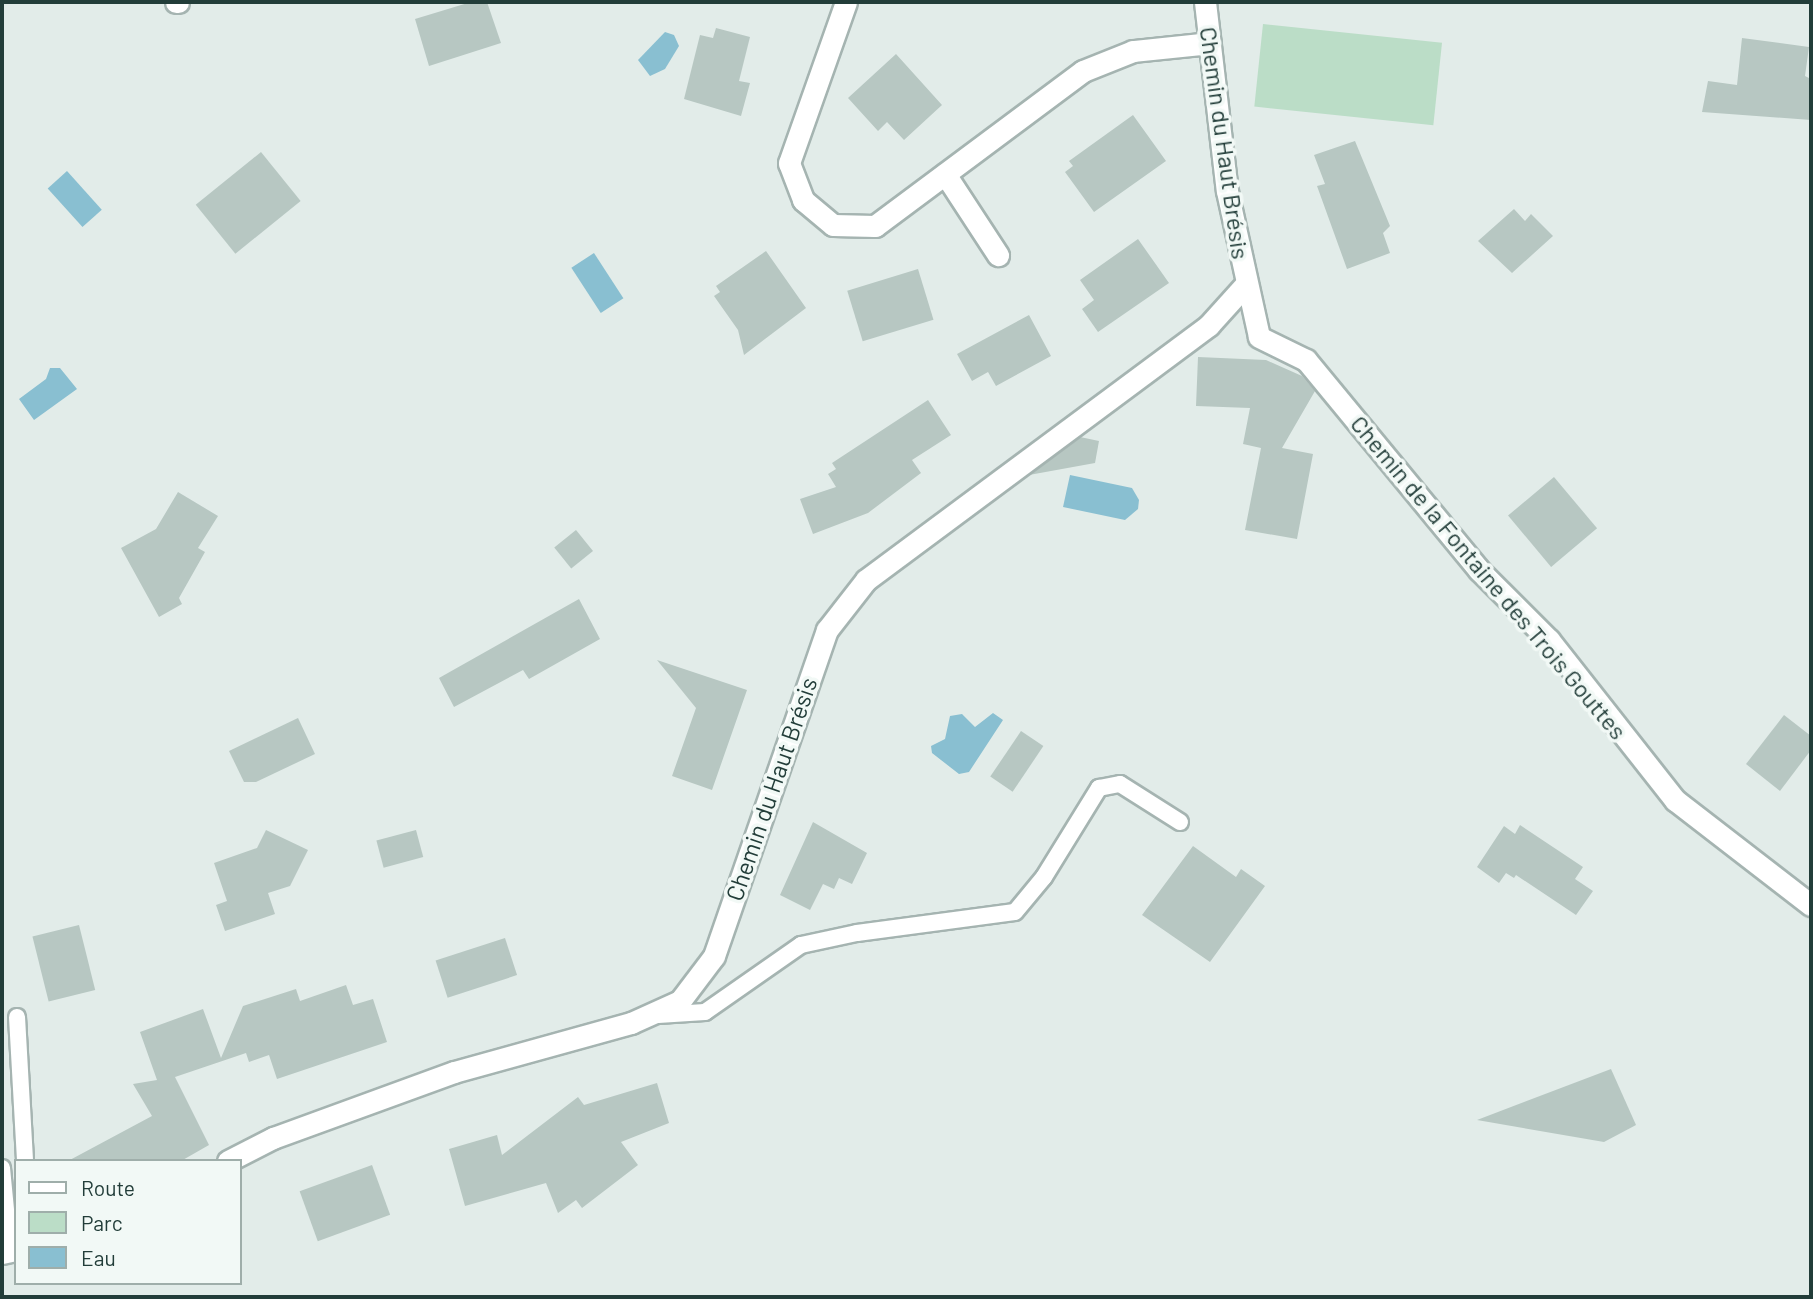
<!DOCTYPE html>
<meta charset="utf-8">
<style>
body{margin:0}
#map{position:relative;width:1813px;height:1299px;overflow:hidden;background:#e2ece9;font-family:Barlow,sans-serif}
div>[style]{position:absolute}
.green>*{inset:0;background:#bbddc7;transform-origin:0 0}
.water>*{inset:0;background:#89bfd1;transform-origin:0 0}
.building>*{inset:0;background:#b7c7c2;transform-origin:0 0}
.roads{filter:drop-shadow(2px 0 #a5b4b1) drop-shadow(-2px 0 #a5b4b1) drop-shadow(0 2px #a5b4b1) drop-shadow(0 -2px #a5b4b1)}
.lane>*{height:16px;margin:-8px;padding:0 8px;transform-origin:8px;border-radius:8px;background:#fff}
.street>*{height:21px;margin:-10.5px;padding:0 10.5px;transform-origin:10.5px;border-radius:10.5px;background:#fff}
span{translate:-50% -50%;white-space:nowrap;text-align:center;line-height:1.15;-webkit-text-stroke:7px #f2f9f6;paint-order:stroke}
.street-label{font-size:24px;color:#223d39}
.frame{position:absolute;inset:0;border:4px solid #223d39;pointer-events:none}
.legend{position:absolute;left:14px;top:1159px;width:228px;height:126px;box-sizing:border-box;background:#f2f9f6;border:2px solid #9faeaa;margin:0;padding:9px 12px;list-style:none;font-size:21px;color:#223d39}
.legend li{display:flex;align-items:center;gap:14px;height:35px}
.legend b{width:35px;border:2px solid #9faeaa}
</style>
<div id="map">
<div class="green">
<i style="left:1263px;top:24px;width:180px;height:83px;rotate:6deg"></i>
</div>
<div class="water">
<i style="clip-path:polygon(665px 32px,674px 35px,679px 46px,665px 69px,650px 76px,638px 60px)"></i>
<i style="left:67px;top:171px;width:52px;height:26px;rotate:48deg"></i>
<i style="left:594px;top:253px;width:54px;height:27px;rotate:57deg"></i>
<i style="clip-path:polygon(50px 368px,60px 368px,77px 389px,34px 420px,19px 399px,46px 379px)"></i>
<i style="clip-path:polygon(1070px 475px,1132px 488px,1139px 500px,1138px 509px,1125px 520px,1063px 507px)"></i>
<i style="clip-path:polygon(993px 713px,1003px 720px,969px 772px,959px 774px,932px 753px,931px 746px,945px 739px,950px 716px,962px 714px,975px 727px)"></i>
</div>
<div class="building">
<i style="clip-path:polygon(471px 2px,487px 2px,501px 43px,429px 66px,415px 19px)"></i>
<i style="clip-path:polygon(716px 28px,750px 37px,739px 81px,750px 83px,741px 116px,684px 99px,700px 35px,713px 38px)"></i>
<i style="clip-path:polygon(1742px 38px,1809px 47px,1805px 76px,1811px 79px,1811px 120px,1702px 112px,1708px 81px,1737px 85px)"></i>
<i style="clip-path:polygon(896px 54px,942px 105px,904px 140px,887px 122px,878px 131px,848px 98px)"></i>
<i style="clip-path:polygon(1133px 115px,1166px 161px,1094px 212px,1065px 172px,1073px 166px,1069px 161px)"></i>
<i style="clip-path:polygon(1355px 141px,1390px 226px,1383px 233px,1390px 253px,1347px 269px,1317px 186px,1325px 184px,1314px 155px)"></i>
<i style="left:261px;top:152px;width:63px;height:84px;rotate:51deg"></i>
<i style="clip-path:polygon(1514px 209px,1525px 221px,1531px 214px,1553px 236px,1512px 273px,1478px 241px)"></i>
<i style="clip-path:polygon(1138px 239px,1169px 283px,1098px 332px,1082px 309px,1094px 300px,1080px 280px)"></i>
<i style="clip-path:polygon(766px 251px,806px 308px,744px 355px,738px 330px,714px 296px,720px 292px,716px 286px)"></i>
<i style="left:918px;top:269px;width:53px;height:74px;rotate:73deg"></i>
<i style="clip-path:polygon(1029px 315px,1051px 356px,996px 386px,988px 372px,972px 381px,957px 354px)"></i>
<i style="clip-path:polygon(1198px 357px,1266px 360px,1302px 376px,1315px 391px,1282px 448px,1313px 454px,1297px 539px,1245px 530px,1261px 448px,1243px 444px,1250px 408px,1196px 406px)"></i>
<i style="clip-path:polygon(928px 400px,951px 435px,912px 460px,921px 473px,868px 513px,813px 534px,800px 499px,836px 487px,828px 474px,836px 469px,832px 463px)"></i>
<i style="clip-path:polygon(1080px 437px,1099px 441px,1095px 463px,1029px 475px)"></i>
<i style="left:1554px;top:477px;width:67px;height:60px;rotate:50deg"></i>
<i style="clip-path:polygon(178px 492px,218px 516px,198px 548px,205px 552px,179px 598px,182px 604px,159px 617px,121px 548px,156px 529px)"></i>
<i style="left:576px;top:530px;width:27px;height:28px;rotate:51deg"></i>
<i style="clip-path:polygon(579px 599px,600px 639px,529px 679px,523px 670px,454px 707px,439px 678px)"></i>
<i style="clip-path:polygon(657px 660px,747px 690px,712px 790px,672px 776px,696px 708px)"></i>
<i style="clip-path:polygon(1784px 715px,1811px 736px,1811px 750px,1780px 791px,1746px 764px)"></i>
<i style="clip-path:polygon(298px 718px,315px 754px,256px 782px,244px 782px,229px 751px)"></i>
<i style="left:1021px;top:731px;width:27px;height:55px;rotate:34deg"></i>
<i style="clip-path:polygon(813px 822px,867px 853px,852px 884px,839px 878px,834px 889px,823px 884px,810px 910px,780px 895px)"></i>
<i style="clip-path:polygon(1520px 825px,1583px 867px,1575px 879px,1593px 891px,1576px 915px,1516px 875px,1514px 878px,1506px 873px,1499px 883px,1477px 867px,1504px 826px,1515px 834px)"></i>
<i style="clip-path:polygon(266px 830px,308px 850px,290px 886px,268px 893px,275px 914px,225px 931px,216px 905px,227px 901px,214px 863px,257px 848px)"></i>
<i style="left:416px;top:830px;width:28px;height:41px;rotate:75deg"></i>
<i style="clip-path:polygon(1193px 846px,1236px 877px,1241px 869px,1265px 886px,1210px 962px,1142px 915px)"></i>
<i style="left:79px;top:925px;width:67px;height:48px;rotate:76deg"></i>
<i style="left:505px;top:938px;width:39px;height:73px;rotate:72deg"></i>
<i style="clip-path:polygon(346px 985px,353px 1005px,373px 999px,387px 1042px,277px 1079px,269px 1055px,249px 1062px,246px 1053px,175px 1077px,209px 1145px,181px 1161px,68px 1161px,152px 1116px,133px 1084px,157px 1080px,140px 1032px,203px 1009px,221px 1058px,243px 1006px,296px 989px,300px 1001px)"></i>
<i style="clip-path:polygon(1611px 1069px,1636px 1125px,1604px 1142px,1477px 1120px)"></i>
<i style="clip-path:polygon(657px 1083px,669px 1123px,621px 1142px,638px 1165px,582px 1208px,576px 1200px,558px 1213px,546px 1183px,465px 1206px,449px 1149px,497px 1135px,502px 1155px,578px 1097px,584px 1105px)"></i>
<i style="left:372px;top:1165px;width:53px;height:77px;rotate:70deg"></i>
</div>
<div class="roads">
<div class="lane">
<i style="left:658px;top:1015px;width:47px;rotate:-3.7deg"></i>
<i style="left:705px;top:1012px;width:117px;rotate:-34.9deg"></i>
<i style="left:801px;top:945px;width:57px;rotate:-12.1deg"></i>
<i style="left:857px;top:933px;width:159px;rotate:-7.6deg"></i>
<i style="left:1015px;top:912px;width:45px;rotate:-50.4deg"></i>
<i style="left:1044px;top:877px;width:105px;rotate:-58.3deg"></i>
<i style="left:1099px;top:788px;width:21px;rotate:-11deg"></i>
<i style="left:1120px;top:784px;width:71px;rotate:32.3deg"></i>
<i style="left:17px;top:1017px;width:144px;rotate:86.8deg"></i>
<i style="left:2px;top:1168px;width:83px;rotate:84.5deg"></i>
</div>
<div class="street">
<i style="left:176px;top:2px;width:2px"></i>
<i style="left:846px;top:2px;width:171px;rotate:109.5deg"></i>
<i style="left:789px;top:163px;width:40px;rotate:69deg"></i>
<i style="left:803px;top:200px;width:39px;rotate:40deg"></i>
<i style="left:833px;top:225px;width:42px;rotate:1.4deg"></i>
<i style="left:875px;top:226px;width:259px;rotate:-36.7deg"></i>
<i style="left:1083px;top:71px;width:54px;rotate:-21.8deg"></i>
<i style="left:1133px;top:51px;width:77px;rotate:-5.9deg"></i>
<i style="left:1205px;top:2px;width:190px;rotate:83.4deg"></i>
<i style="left:1227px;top:191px;width:149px;rotate:77.6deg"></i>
<i style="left:1259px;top:337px;width:52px;rotate:26.1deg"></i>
<i style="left:1306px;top:360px;width:272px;rotate:50.5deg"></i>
<i style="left:1479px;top:570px;width:99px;rotate:45deg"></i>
<i style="left:1549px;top:640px;width:204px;rotate:51.8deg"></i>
<i style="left:1675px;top:800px;width:172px;rotate:37.7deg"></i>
<i style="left:945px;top:174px;width:97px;rotate:56.8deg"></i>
<i style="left:228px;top:1161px;width:51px;rotate:-27.1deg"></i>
<i style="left:273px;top:1138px;width:193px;rotate:-20deg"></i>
<i style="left:454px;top:1072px;width:184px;rotate:-15.5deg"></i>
<i style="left:631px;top:1023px;width:54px;rotate:-24.2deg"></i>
<i style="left:680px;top:1001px;width:56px;rotate:-52.9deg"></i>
<i style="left:714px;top:956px;width:345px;rotate:-70.9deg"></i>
<i style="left:827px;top:630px;width:63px;rotate:-52deg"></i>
<i style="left:866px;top:580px;width:427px;rotate:-36.6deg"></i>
<i style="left:1209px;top:325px;width:55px;rotate:-47.9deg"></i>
<i style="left:2px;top:1253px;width:14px;rotate:-12deg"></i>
</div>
</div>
<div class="street-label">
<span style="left:1225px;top:143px;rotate:82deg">Chemin du Haut Brésis</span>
<span style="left:1489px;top:577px;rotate:50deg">Chemin de la Fontaine des Trois Gouttes</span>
<span style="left:771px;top:789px;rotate:-71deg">Chemin du Haut Brésis</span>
</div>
<div class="frame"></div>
<ul class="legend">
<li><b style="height:9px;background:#fff"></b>Route</li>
<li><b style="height:19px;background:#bbddc7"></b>Parc</li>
<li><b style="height:19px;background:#89bfd1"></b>Eau</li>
</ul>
</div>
